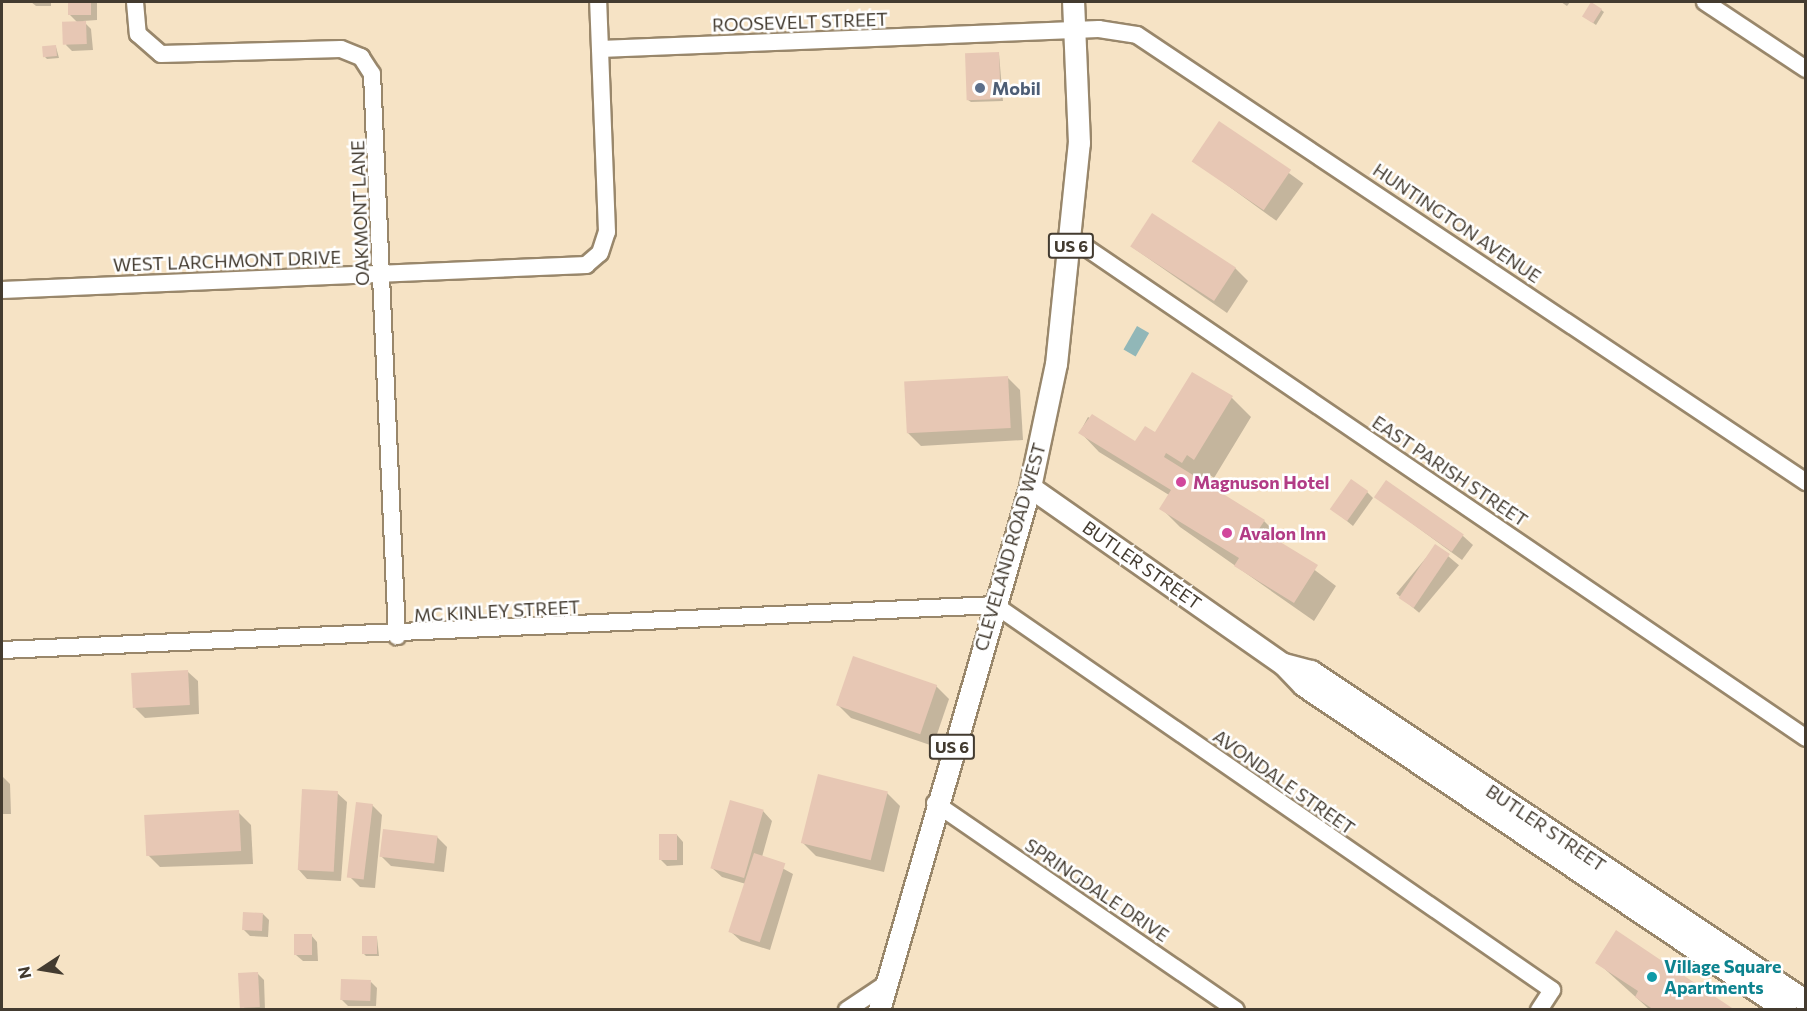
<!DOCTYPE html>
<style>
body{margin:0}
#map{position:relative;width:1807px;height:1011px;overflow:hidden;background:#f6e3c5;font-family:Commissioner,sans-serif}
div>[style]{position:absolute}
.water>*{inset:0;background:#91b7b8;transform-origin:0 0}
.shadow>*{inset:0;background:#0003;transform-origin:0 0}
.building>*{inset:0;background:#e7c7b4;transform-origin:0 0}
.roads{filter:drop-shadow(2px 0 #99876b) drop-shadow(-2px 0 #99876b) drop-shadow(0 2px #99876b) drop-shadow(0 -2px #99876b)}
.minor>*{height:16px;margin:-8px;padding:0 8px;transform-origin:8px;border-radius:8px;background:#fff}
.major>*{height:21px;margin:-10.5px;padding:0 10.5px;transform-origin:10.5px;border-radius:10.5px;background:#fff}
.dots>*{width:16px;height:16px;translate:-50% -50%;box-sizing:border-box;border:3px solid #fff;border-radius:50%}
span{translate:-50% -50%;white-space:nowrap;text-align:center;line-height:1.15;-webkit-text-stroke:5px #fff;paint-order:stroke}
.shield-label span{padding:2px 4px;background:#fff;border:2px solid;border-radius:4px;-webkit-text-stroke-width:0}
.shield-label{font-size:16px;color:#433b30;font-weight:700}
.street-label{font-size:18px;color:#433b30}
.service-label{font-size:18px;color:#4e5e75;font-weight:700}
.left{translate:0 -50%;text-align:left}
.hotel-label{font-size:18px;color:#b23c85;font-weight:700}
.culture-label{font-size:18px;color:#0d838f;font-weight:700}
.frame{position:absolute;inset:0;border:3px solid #433b30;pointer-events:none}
.north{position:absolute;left:12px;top:939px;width:60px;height:60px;-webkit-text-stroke:4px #fff;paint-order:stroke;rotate:258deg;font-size:16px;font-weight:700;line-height:24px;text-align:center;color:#433b30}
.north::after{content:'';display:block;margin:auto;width:21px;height:27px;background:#433b30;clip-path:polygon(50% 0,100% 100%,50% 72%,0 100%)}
</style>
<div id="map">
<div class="water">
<i style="left:1137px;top:326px;width:14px;height:27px;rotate:30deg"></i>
</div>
<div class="shadow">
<i style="clip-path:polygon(31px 2px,51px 2px,51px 6px,36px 6px)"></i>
<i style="clip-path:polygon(69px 2px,97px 2px,97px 20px,83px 21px,91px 29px,93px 50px,72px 51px,66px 45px,78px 23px,70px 15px)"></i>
<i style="clip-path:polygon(1561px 2px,1570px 2px,1567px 6px)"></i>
<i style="clip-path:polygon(1592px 3px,1604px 12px,1596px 25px,1586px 18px)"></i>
<i style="clip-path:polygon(56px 47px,59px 58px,47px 59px,44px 56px)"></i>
<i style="clip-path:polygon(999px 54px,1003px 101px,971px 102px,968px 100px)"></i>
<i style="left:1220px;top:123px;width:103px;height:46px;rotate:36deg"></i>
<i style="clip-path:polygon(1132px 247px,1235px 268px,1248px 281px,1227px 313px)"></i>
<i style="clip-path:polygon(1192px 374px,1232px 398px,1251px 417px,1214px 478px,1207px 473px,1201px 482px,1264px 521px,1283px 540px,1280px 544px,1336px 586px,1314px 621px,1180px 527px,1161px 508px,1169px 495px,1099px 452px,1080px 432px,1088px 417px,1136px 443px,1155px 434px)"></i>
<i style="clip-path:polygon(1007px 377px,1020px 390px,1023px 440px,921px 446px,908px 433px)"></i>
<i style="clip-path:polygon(1367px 492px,1373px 498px,1353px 526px,1332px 509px)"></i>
<i style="clip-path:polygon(1376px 497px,1463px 536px,1473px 545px,1462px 560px)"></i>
<i style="left:1436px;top:546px;width:30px;height:62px;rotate:40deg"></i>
<i style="clip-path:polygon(188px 672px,198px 681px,199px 714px,145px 718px,135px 708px)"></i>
<i style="clip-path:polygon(936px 686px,949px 699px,933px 746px,851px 718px,838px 705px)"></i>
<i style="clip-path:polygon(2px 776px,10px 784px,11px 814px,2px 814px)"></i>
<i style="clip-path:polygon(337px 793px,347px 802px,341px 881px,307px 879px,298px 869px)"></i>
<i style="clip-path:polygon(887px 793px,900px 806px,884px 872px,816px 856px,803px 843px)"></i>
<i style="clip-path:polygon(372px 805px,382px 815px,375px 888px,360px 887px,350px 877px)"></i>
<i style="clip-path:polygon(763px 811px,772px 821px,762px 857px,793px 874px,770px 950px,741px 941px,731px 932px,746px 884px,722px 877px,712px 868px)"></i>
<i style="clip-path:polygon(238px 812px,251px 825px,253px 864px,160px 867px,147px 854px)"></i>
<i style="clip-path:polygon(677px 835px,683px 842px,683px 865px,667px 866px,661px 860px)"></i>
<i style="clip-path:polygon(437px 837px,447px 847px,444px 872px,391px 866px,381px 856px)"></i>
<i style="clip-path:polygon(263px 914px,269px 920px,268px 937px,250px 936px,244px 930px)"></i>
<i style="clip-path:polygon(311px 935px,317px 942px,318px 961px,303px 961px,296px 955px)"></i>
<i style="clip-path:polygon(377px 938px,379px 956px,366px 956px,363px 953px)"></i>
<i style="clip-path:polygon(1597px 962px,1733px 1010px,1650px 1010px)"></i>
<i style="clip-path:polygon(258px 974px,264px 980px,265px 1010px,243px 1010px)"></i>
<i style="clip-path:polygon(371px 982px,377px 988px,376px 1006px,348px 1006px,342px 1000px)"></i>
</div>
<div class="building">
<i style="left:68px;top:2px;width:23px;height:13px"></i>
<i style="left:1591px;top:2px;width:13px;height:17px;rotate:32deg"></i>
<i style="left:86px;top:21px;width:23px;height:24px;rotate:88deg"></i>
<i style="left:56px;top:45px;width:11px;height:14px;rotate:85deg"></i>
<i style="left:999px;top:52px;width:47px;height:34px;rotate:88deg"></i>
<i style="left:1219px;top:121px;width:87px;height:49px;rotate:34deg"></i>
<i style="left:1152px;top:213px;width:100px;height:40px;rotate:33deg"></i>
<i style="clip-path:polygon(1192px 372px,1233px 396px,1194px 460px,1187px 455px,1182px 463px,1166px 453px,1164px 457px,1265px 520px,1259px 529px,1318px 565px,1294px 603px,1234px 566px,1239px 558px,1159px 509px,1171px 490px,1078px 433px,1092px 414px,1135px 441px,1145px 426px,1155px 432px)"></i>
<i style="left:1008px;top:376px;width:52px;height:104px;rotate:87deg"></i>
<i style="left:1351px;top:479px;width:21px;height:37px;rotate:35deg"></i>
<i style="left:1386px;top:480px;width:95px;height:21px;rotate:35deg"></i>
<i style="left:1435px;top:544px;width:18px;height:65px;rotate:34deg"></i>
<i style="left:853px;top:656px;width:89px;height:52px;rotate:19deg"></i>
<i style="left:188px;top:670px;width:35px;height:57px;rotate:87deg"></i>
<i style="left:818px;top:774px;width:72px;height:71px;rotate:14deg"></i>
<i style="left:302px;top:789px;width:36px;height:81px;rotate:3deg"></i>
<i style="left:730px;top:800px;width:35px;height:71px;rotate:16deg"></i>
<i style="left:356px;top:802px;width:17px;height:76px;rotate:7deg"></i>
<i style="left:239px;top:810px;width:41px;height:95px;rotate:87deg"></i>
<i style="left:383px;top:829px;width:55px;height:28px;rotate:7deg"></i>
<i style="left:659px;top:834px;width:18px;height:26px"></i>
<i style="left:754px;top:853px;width:33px;height:83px;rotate:18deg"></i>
<i style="left:243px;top:912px;width:20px;height:18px;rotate:3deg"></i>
<i style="clip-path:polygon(1616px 930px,1735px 1010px,1654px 1010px,1635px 997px,1638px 991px,1595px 963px)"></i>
<i style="left:294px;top:934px;width:18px;height:21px"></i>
<i style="left:362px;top:936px;width:15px;height:18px"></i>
<i style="left:258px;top:972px;width:35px;height:20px;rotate:87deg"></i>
<i style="left:341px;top:979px;width:30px;height:21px;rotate:2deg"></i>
</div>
<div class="roads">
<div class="minor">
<i style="left:135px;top:2px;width:32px;rotate:85deg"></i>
<i style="left:138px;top:34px;width:30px;rotate:41deg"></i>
<i style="left:161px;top:54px;width:180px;rotate:-1.6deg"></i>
<i style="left:341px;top:49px;width:22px;rotate:22deg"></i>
<i style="left:361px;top:57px;width:20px;rotate:57deg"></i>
<i style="left:372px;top:74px;width:563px;rotate:87.45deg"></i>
<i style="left:1705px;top:2px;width:121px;rotate:33.6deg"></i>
<i style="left:600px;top:49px;width:499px;rotate:-2.3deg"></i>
<i style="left:1099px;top:29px;width:38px;rotate:9deg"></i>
<i style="left:1137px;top:35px;width:805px;rotate:33.75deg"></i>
<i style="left:1072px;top:238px;width:888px;rotate:34.26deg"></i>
<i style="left:2px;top:290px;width:585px;rotate:-2.45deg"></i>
<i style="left:586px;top:265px;width:18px;rotate:-41deg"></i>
<i style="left:600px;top:253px;width:22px;rotate:-72deg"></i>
<i style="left:607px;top:232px;width:230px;rotate:-92.2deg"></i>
<i style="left:2px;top:650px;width:994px;rotate:-2.59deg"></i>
<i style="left:995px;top:605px;width:677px;rotate:34.65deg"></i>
<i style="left:1552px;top:990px;width:24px;rotate:123deg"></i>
<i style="left:935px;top:803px;width:365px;rotate:34.5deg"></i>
<i style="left:847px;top:1010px;width:47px;rotate:-33.7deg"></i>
</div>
<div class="major">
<i style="left:1030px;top:487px;width:309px;rotate:35deg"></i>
<i style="left:1283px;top:664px;width:29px;rotate:46deg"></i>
<i style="left:1303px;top:685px;width:582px;rotate:33.94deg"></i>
<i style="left:1284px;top:664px;width:28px;rotate:15deg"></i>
<i style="left:1311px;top:671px;width:595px;rotate:33.69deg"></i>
<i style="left:879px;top:1010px;width:544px;rotate:-73.9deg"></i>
<i style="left:1030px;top:487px;width:126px;rotate:-78.1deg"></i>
<i style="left:1056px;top:364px;width:222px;rotate:-84.1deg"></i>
<i style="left:1079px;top:143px;width:141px;rotate:-92.4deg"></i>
</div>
</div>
<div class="dots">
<i style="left:980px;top:88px;background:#5c6f8a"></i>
<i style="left:1181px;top:482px;background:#d1479c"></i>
<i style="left:1227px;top:533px;background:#d1479c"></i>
<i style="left:1652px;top:977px;background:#0f9aa8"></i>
</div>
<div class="shield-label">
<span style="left:1071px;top:246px">US 6</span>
<span style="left:952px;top:747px">US 6</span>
</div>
<div class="street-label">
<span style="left:800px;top:22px;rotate:-2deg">ROOSEVELT STREET</span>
<span style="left:360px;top:213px;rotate:-92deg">OAKMONT LANE</span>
<span style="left:1457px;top:223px;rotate:34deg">HUNTINGTON AVENUE</span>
<span style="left:227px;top:261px;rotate:-2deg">WEST LARCHMONT DRIVE</span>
<span style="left:1450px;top:471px;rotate:34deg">EAST PARISH STREET</span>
<span style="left:1010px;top:547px;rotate:-74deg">CLEVELAND ROAD WEST</span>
<span style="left:1142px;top:565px;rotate:35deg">BUTLER STREET</span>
<span style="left:497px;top:611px;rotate:-3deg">MC KINLEY STREET</span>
<span style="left:1284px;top:782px;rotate:35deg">AVONDALE STREET</span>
<span style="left:1546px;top:828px;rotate:34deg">BUTLER STREET</span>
<span style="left:1097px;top:890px;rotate:34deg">SPRINGDALE DRIVE</span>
</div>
<div class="service-label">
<span class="left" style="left:992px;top:88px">Mobil</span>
</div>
<div class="hotel-label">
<span class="left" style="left:1193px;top:482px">Magnuson Hotel</span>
<span class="left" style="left:1239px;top:533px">Avalon Inn</span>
</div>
<div class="culture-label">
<span class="left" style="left:1664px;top:977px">Village Square<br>Apartments</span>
</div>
<div class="frame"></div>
<div class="north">N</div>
</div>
